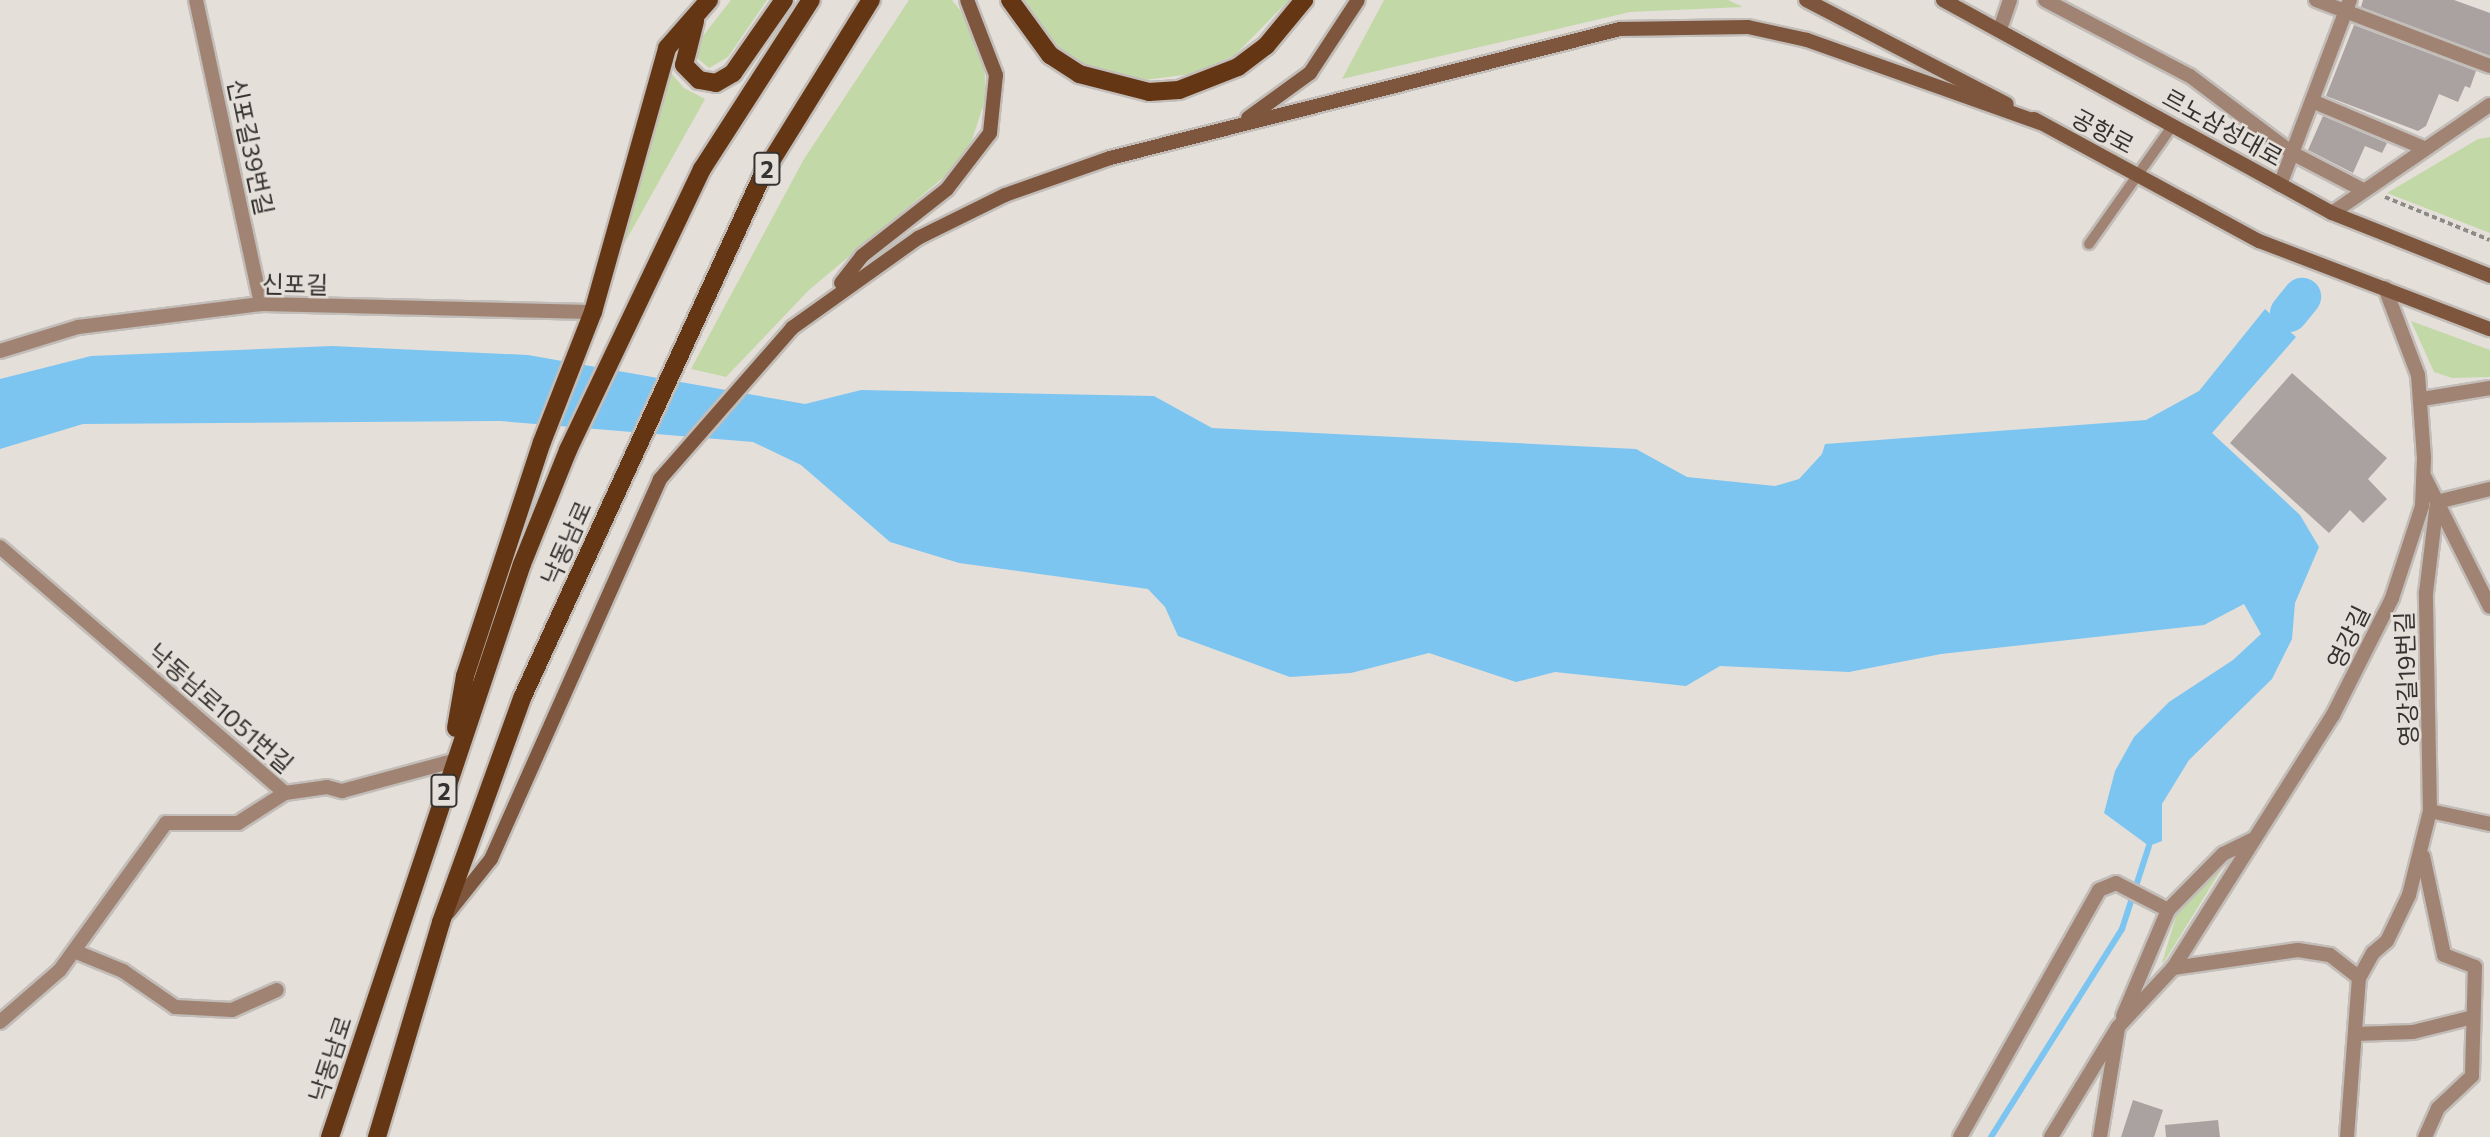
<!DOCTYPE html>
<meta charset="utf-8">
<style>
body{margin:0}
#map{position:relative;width:2490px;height:1137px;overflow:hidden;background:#e5dfda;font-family:Commissioner,"Noto Sans KR",sans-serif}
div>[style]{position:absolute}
.green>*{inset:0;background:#c2d8a7}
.water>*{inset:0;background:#7cc5f1}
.stream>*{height:6px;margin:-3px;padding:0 3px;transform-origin:3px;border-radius:3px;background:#7cc5f1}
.river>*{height:38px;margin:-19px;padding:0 19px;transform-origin:19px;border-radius:19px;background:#7cc5f1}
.building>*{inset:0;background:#aaa2a1}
.path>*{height:3.5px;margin-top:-1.75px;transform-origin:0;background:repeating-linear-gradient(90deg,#8e8a86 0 5px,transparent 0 8.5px)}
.roads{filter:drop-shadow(2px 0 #c2bdb8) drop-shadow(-2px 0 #c2bdb8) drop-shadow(0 2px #c2bdb8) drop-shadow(0 -2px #c2bdb8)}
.service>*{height:10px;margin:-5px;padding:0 5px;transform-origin:5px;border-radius:5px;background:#a08372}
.minor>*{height:14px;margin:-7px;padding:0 7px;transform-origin:7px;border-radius:7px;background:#a08372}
.tertiary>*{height:14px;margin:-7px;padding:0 7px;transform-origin:7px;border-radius:7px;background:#a08372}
.secondary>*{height:14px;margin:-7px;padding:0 7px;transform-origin:7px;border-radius:7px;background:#7e563d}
.primary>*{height:18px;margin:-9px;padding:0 9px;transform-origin:9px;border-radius:9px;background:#653614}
span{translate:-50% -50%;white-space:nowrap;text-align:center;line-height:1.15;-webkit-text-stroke:5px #e5dfda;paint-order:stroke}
.shield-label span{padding:2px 5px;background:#e5dfda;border:2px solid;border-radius:5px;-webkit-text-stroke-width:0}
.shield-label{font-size:23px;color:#353331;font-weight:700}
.street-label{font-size:24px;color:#353331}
</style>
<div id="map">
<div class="green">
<i style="clip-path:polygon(731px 0,767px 0,728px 57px,709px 68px,697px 58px,699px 41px)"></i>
<i style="clip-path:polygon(909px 0,952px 0,968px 20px,984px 60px,986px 97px,972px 140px,950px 172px,809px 290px,726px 377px,691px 369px,804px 159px)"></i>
<i style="clip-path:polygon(1021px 0,1289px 0,1235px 55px,1191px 74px,1137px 81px,1086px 67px,1064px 53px)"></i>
<i style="clip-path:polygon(1384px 0,1728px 0,1743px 7px,1630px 12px,1342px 79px)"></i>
<i style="clip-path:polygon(671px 73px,684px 88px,705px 99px,624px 244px,621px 239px,665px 75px)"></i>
<i style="clip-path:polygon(2490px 137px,2490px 233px,2387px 193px,2478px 139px)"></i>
<i style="clip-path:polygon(2411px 321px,2490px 350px,2490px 377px,2452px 378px,2434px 372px)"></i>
<i style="clip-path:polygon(2226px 862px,2164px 962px,2162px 963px,2176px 916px)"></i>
</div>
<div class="water">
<i style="clip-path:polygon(2265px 309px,2296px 337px,2212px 433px,2300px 515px,2319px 547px,2295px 603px,2292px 639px,2272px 679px,2189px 760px,2162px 804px,2162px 841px,2149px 846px,2104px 813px,2115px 771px,2134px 737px,2169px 702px,2233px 660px,2261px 634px,2244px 604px,2204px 625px,1941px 654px,1849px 672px,1720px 666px,1686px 686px,1555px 672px,1516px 682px,1429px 653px,1351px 673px,1290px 677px,1178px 636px,1165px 607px,1148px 589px,959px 563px,890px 542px,801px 465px,753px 442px,500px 421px,83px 424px,0 449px,0 379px,91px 356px,332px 346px,528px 355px,805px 404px,861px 390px,1154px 396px,1212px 428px,1636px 449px,1687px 477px,1775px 486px,1799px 479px,1822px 454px,1825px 444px,2146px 420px,2199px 391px)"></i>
</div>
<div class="stream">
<i style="left:1991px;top:1137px;width:246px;rotate:-57.8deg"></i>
<i style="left:2122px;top:929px;width:87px;rotate:-72deg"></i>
</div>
<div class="river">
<i style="left:2289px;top:313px;width:21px;rotate:-51deg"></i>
</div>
<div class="building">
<i style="clip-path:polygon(2363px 0,2454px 0,2490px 13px,2490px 56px,2361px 7px)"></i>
<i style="clip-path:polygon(2354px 25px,2476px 71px,2470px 88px,2465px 86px,2458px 102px,2439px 94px,2426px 126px,2418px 131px,2326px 96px)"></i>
<i style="clip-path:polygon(2323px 116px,2387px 143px,2382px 153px,2365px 146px,2353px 173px,2308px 150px)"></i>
<i style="clip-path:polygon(2292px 373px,2387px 458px,2368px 479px,2387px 499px,2363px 523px,2350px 510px,2329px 533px,2230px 443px)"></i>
<i style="clip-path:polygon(2133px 1100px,2163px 1110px,2154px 1137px,2121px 1137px)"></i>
<i style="clip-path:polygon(2218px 1120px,2220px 1137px,2166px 1137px,2165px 1125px)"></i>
</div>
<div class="path">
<i style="left:2385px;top:197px;width:113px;rotate:22.3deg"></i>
</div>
<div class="roads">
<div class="service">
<i style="left:2089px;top:244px;width:146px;rotate:-54.8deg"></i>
</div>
<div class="minor">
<i style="left:196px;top:0;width:311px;rotate:77.9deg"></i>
<i style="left:2045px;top:0;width:164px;rotate:27.7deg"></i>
<i style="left:2190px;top:76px;width:128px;rotate:37deg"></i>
<i style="left:2292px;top:153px;width:80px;rotate:27.5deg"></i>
<i style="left:2316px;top:0;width:186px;rotate:20.8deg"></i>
<i style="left:2000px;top:29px;width:31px;rotate:-71deg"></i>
<i style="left:2312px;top:101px;width:121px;rotate:22.8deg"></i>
<i style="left:2280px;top:185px;width:198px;rotate:-69.3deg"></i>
<i style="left:2332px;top:213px;width:191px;rotate:-34.4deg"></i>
<i style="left:0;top:351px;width:82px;rotate:-17.1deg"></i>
<i style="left:78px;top:327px;width:184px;rotate:-7.2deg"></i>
<i style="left:261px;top:304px;width:332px;rotate:1.4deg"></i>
<i style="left:2422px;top:399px;width:69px;rotate:-9.2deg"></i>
<i style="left:2425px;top:478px;width:144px;rotate:63.3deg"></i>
<i style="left:0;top:547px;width:376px;rotate:40.8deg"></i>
<i style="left:2430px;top:811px;width:61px;rotate:12.2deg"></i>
<i style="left:2423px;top:856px;width:101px;rotate:78deg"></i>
<i style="left:2444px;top:955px;width:33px;rotate:21deg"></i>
<i style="left:2475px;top:967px;width:109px;rotate:91.6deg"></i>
<i style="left:2472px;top:1076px;width:47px;rotate:136.7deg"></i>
<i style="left:2438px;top:1108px;width:32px;rotate:114deg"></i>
<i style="left:74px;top:951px;width:53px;rotate:22.2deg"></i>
<i style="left:123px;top:971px;width:63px;rotate:34.7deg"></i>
<i style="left:175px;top:1007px;width:57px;rotate:3deg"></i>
<i style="left:232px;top:1010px;width:49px;rotate:-24deg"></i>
<i style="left:2173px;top:968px;width:126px;rotate:-8.2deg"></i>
<i style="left:2298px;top:950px;width:32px;rotate:9deg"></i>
<i style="left:2330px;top:955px;width:37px;rotate:38deg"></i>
<i style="left:0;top:1022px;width:79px;rotate:-40.9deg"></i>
<i style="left:60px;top:970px;width:181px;rotate:-54.2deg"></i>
<i style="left:166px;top:823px;width:72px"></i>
<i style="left:238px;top:823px;width:56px;rotate:-32.6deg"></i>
<i style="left:285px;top:793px;width:42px;rotate:-8.1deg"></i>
<i style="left:327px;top:787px;width:16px;rotate:15deg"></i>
<i style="left:342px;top:791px;width:111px;rotate:-15.2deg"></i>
<i style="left:2355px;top:1034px;width:58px;rotate:-2deg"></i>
<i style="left:2413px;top:1032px;width:62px;rotate:-14deg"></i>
<i style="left:1960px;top:1137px;width:283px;rotate:-60.6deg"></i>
<i style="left:2099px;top:890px;width:18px;rotate:-22deg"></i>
<i style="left:2116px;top:883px;width:59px;rotate:27.4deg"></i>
<i style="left:2100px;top:1137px;width:110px;rotate:-80.6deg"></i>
<i style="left:2347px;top:1137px;width:159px;rotate:-85.7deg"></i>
<i style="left:2359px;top:978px;width:29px;rotate:-61deg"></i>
<i style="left:2373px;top:953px;width:18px;rotate:-41deg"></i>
<i style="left:2387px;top:941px;width:51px;rotate:-64.4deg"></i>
<i style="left:2409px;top:895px;width:87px;rotate:-76deg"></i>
<i style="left:2430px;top:811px;width:218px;rotate:-91.1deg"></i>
<i style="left:2426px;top:593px;width:92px;rotate:-83.1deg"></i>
<i style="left:2437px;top:502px;width:55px;rotate:-13.8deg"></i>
</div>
<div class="tertiary">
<i style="left:2123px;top:1016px;width:115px;rotate:-67deg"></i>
<i style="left:2168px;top:910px;width:78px;rotate:-45.5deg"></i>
<i style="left:2223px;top:854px;width:34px;rotate:-26deg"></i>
<i style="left:2051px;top:1137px;width:129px;rotate:-58.7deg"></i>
<i style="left:2118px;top:1027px;width:81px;rotate:-47deg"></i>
<i style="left:2173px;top:968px;width:299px;rotate:-57.7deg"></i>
<i style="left:2333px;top:715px;width:131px;rotate:-63.2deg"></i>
<i style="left:2392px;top:598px;width:97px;rotate:-71.9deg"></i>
<i style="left:2422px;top:506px;width:48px;rotate:-87.6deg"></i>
<i style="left:2424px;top:458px;width:83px;rotate:-94.1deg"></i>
<i style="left:2418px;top:375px;width:93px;rotate:-110.8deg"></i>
</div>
<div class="secondary">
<i style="left:1806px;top:0;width:226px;rotate:27.4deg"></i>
<i style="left:1943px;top:0;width:443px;rotate:28.7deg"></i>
<i style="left:2332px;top:213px;width:170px;rotate:21.7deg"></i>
<i style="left:1248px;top:118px;width:77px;rotate:-36deg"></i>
<i style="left:1310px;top:73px;width:87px;rotate:-56.7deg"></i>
<i style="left:2034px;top:119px;width:256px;rotate:28.5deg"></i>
<i style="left:2259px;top:241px;width:247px;rotate:20.9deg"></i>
<i style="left:841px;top:283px;width:34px;rotate:-52deg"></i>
<i style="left:862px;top:256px;width:108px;rotate:-38.2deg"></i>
<i style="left:947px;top:189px;width:71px;rotate:-52.5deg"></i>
<i style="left:990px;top:133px;width:58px;rotate:-84.1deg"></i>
<i style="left:996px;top:75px;width:80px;rotate:-111.1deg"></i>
<i style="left:448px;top:913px;width:69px;rotate:-51.5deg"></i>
<i style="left:491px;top:859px;width:416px;rotate:-66deg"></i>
<i style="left:660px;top:479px;width:201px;rotate:-48.8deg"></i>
<i style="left:792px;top:328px;width:155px;rotate:-35.5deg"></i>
<i style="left:918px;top:238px;width:97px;rotate:-26.3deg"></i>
<i style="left:1005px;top:195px;width:111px;rotate:-19.4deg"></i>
<i style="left:1110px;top:158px;width:526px;rotate:-14.19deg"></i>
<i style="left:1620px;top:29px;width:128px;rotate:-0.9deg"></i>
<i style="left:1748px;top:27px;width:60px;rotate:12.4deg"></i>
<i style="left:1807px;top:40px;width:247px;rotate:19.6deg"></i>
</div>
<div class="primary">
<i style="left:1010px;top:0;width:68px;rotate:54deg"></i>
<i style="left:1050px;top:55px;width:35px;rotate:33deg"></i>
<i style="left:1079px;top:74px;width:72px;rotate:14.4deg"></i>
<i style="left:1149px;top:92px;width:30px;rotate:-4deg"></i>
<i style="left:1179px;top:90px;width:63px;rotate:-21.3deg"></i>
<i style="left:1238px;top:67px;width:35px;rotate:-37deg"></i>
<i style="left:1266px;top:46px;width:60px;rotate:-50.4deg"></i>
<i style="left:695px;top:21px;width:45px;rotate:104deg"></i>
<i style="left:684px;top:65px;width:21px;rotate:45deg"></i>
<i style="left:699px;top:80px;width:17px;rotate:10deg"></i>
<i style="left:716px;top:83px;width:20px;rotate:-30deg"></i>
<i style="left:733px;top:73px;width:89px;rotate:-55.1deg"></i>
<i style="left:456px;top:728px;width:53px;rotate:-80.2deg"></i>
<i style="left:465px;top:676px;width:246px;rotate:-71.8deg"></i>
<i style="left:542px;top:442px;width:140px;rotate:-68.6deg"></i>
<i style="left:593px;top:312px;width:274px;rotate:-74.3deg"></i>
<i style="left:667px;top:48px;width:64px;rotate:-48.8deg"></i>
<i style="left:330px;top:1137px;width:604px;rotate:-71.48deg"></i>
<i style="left:522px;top:564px;width:123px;rotate:-68deg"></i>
<i style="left:568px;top:450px;width:311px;rotate:-64.5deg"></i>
<i style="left:702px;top:169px;width:201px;rotate:-57.2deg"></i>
<i style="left:377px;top:1137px;width:224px;rotate:-73.4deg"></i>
<i style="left:441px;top:922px;width:240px;rotate:-70.1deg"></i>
<i style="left:523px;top:696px;width:575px;rotate:-65.31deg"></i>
<i style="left:763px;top:174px;width:205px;rotate:-58.2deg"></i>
</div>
</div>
<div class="shield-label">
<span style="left:767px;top:169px">2</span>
<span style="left:444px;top:791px">2</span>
</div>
<div class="street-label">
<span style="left:2223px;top:127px;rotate:29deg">르노삼성대로</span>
<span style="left:2103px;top:131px;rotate:28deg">공항로</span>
<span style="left:251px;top:147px;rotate:78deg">신포길39번길</span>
<span style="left:295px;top:284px;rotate:1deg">신포길</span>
<span style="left:566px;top:543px;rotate:-66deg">낙동남로</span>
<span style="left:2348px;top:637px;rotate:-64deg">영강길</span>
<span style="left:2406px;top:679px;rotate:-92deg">영강길19번길</span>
<span style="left:221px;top:708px;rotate:41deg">낙동남로1051번길</span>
<span style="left:330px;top:1059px;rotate:-72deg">낙동남로</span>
</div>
</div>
